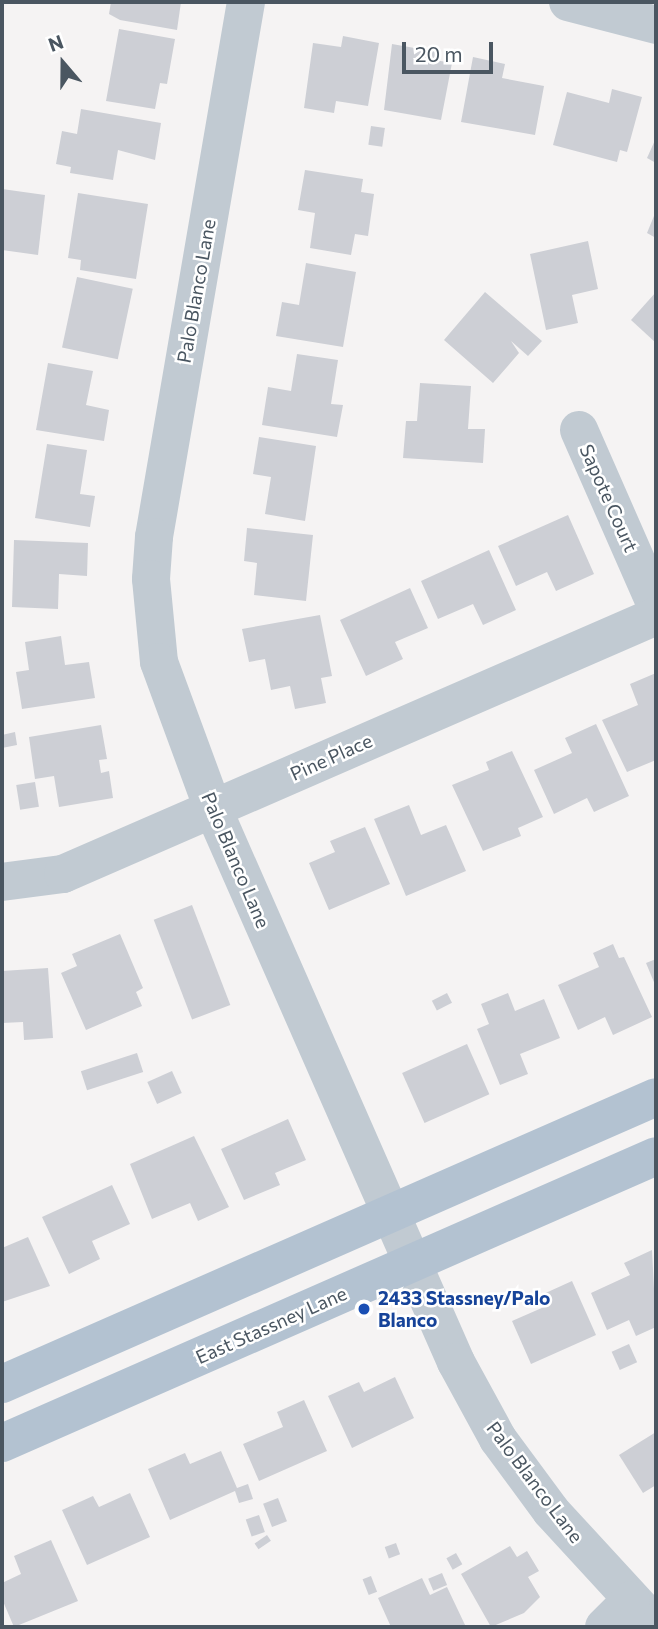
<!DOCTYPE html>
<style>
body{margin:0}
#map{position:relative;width:658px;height:1629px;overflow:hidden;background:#f5f3f3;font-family:Commissioner,sans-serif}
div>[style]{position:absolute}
.building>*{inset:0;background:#cdcfd5;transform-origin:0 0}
.minor>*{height:38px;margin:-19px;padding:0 19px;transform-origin:19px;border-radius:19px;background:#c1cad2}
.major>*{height:38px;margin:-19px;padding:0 19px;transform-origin:19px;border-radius:19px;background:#b3c2d1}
.dots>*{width:19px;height:19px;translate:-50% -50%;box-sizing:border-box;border:4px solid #fff;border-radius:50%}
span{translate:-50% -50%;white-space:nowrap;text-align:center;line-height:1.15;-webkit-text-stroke:5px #fff;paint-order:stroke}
.street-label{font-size:19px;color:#4a5661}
.transit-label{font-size:19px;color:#164399;font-weight:700}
.left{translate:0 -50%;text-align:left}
.frame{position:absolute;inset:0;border:4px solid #4a5661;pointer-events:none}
.north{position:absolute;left:28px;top:28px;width:70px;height:70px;-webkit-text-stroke:5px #fff;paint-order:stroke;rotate:340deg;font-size:19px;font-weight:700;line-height:28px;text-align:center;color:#4a5661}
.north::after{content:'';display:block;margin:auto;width:24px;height:32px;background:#4a5661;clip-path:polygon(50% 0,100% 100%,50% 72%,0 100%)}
.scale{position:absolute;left:402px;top:42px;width:91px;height:32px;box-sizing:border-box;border:4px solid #4a5661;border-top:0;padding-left:9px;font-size:21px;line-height:24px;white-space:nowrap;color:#4a5661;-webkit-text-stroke:5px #fff;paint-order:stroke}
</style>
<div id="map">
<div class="building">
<i style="clip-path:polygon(111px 2px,181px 2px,177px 30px,120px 20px,109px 14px)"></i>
<i style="clip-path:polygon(119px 29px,175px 39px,167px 84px,160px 83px,155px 109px,106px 101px)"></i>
<i style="clip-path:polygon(343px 36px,379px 43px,368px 106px,336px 101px,334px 113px,304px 108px,313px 43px,341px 47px)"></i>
<i style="clip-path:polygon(392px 44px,437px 52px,435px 60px,452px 63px,441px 120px,384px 110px)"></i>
<i style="clip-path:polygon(473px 57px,505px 64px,502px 78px,544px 86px,535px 135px,461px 122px)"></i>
<i style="clip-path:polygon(612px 89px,642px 97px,627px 152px,620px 150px,617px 162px,553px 145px,567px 92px,609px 103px)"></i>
<i style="clip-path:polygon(81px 109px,161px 123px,155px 160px,118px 150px,113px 180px,70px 173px,71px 167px,56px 164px,62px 131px,77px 134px)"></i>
<i style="left:371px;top:126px;width:14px;height:19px;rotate:8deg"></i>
<i style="clip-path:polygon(656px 138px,656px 163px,647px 158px)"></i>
<i style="clip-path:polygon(305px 170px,363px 179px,361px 192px,374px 194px,368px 236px,355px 234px,351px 255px,310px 248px,315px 213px,298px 210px)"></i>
<i style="clip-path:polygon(2px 189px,45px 195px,38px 255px,2px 250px)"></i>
<i style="clip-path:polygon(78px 193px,148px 204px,136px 279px,80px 270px,81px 260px,68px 258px)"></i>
<i style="clip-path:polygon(656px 211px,656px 238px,647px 233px)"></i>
<i style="clip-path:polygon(588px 241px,598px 289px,572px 295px,578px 323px,546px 330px,530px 254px)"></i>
<i style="clip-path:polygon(306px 263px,356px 272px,343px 347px,276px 336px,282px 302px,299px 305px)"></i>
<i style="left:77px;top:277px;width:57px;height:72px;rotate:12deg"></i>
<i style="clip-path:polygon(485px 292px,542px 341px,528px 356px,511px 341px,519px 353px,493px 383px,444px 340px)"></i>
<i style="clip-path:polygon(656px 292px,656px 343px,631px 320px)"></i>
<i style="clip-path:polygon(297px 354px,338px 360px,331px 404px,343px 405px,337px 437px,262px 425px,268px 387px,291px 391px)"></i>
<i style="clip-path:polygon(48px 363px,93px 371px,86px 405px,109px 410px,104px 441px,36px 430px)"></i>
<i style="clip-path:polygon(420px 383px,471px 386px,468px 429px,485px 429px,483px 463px,403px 458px,406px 421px,417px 421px)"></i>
<i style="clip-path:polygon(259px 437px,316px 446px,305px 521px,265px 514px,271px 477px,253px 474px)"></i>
<i style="clip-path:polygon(47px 444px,87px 450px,80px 494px,95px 496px,90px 527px,35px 518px)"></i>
<i style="clip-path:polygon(568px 515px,594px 574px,556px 591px,547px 572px,516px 586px,498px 546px)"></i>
<i style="clip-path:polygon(247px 528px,313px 535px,306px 601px,254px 595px,257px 563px,244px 561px)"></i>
<i style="clip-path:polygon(14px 540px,88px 543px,87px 576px,59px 574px,58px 609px,12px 607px)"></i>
<i style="clip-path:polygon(489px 550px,516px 610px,483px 625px,473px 604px,438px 619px,421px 581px)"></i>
<i style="clip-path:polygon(410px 588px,428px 628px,395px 642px,403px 659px,366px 676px,340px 620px)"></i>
<i style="clip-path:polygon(320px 615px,332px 676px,321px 678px,326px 703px,295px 709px,290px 686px,271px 690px,265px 659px,249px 662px,242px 629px)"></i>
<i style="clip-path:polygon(61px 636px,65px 665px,89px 662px,95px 698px,22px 709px,16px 672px,29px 670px,25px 642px)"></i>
<i style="clip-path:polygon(656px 673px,656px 760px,627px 772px,602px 720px,638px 705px,630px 684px)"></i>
<i style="clip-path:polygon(596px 724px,629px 796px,594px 812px,587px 798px,554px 814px,534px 770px,572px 753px,565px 738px)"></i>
<i style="clip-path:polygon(101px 725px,107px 759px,99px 760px,101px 773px,109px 771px,113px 798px,59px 807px,54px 776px,35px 779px,29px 737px)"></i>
<i style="clip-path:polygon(15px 732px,17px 745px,2px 748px,2px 735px)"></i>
<i style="clip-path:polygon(512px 751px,543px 817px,518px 828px,521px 836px,483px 851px,452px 785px,489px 770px,486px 762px)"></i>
<i style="left:35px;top:782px;width:25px;height:19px;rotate:81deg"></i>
<i style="clip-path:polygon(409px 805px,421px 835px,446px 825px,466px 871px,406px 896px,374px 819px)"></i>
<i style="clip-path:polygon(365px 827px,390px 884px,329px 910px,309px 863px,335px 852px,330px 841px)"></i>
<i style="left:192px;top:905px;width:107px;height:41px;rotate:69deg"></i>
<i style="clip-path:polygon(120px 934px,143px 988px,136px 992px,142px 1006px,86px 1030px,61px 973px,77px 966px,72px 954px)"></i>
<i style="clip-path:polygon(613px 944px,619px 958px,624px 957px,652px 1017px,613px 1035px,605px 1017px,578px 1030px,558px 985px,599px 967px,593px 953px)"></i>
<i style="clip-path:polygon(656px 959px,656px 987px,646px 963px)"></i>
<i style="clip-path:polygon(48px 968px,53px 1038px,24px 1040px,23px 1022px,2px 1023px,2px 971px)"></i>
<i style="left:447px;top:993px;width:11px;height:17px;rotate:63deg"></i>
<i style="clip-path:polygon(508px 993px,515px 1011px,544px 999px,560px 1038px,520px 1054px,528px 1074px,500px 1085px,477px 1029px,489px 1024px,481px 1004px)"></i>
<i style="left:467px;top:1044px;width:55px;height:71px;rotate:66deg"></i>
<i style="left:137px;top:1053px;width:20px;height:59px;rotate:72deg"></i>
<i style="left:172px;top:1071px;width:24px;height:27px;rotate:66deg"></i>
<i style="clip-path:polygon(288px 1119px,306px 1160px,275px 1173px,280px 1185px,244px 1200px,221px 1149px)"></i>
<i style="clip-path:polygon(194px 1136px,229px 1207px,198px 1221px,190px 1203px,152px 1219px,130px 1164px)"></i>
<i style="clip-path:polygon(112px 1185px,130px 1224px,92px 1241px,100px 1259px,69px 1274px,42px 1217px)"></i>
<i style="clip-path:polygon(28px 1237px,50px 1286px,2px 1302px,2px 1248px)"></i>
<i style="clip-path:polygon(652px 1250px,656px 1327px,636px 1336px,629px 1320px,607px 1330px,591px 1293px,630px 1275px,624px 1263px)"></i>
<i style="clip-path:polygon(572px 1281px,596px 1335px,531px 1364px,512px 1321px,544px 1307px,539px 1296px)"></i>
<i style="left:629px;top:1344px;width:20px;height:19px;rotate:66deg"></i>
<i style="clip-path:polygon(395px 1377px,414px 1418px,352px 1448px,328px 1396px,359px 1382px,364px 1392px)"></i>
<i style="clip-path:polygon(304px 1400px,327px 1451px,259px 1481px,243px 1444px,283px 1427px,277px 1412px)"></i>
<i style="clip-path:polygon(656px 1432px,656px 1485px,643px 1493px,619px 1455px)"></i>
<i style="clip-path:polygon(221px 1451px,237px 1488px,248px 1484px,253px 1499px,239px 1503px,235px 1491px,170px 1520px,148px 1469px,185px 1453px,190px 1464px)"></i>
<i style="clip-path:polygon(130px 1493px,150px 1537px,87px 1565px,62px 1510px,93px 1496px,99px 1507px)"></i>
<i style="left:278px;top:1498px;width:25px;height:16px;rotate:69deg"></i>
<i style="left:259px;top:1515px;width:18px;height:14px;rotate:71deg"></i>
<i style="left:267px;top:1535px;width:7px;height:15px;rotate:56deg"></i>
<i style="clip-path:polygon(51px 1540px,78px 1601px,14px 1627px,2px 1599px,2px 1583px,21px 1574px,14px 1556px)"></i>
<i style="left:396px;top:1543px;width:12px;height:12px;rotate:70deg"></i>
<i style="clip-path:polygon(510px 1546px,517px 1557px,527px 1551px,539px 1571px,528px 1577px,540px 1597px,524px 1613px,491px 1627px,461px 1574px)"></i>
<i style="left:456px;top:1553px;width:13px;height:11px;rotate:61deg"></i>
<i style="left:442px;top:1573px;width:13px;height:15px;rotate:67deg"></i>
<i style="left:371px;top:1576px;width:17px;height:9px;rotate:69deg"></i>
<i style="clip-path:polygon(422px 1578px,430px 1595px,447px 1587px,466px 1627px,391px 1627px,378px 1598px)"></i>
</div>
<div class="minor">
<i style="left:246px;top:2px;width:543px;rotate:99.76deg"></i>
<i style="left:154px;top:537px;width:42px;rotate:94.1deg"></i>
<i style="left:151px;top:579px;width:83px;rotate:84.5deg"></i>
<i style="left:159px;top:662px;width:157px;rotate:69.8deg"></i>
<i style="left:213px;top:809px;width:604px;rotate:66.28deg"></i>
<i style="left:456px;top:1362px;width:88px;rotate:61.4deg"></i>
<i style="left:498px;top:1439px;width:89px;rotate:53.6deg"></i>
<i style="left:551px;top:1511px;width:155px;rotate:47.4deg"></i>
<i style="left:568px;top:2px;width:91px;rotate:14.6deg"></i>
<i style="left:579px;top:430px;width:191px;rotate:66.3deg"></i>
<i style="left:2px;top:882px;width:62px;rotate:-7.5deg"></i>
<i style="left:63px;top:874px;width:647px;rotate:-23.51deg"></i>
<i style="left:604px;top:1627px;width:38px;rotate:-45deg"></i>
</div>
<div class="major">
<i style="left:2px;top:1384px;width:714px;rotate:-23.69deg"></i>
<i style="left:2px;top:1443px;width:714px;rotate:-23.69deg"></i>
</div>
<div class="dots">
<i style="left:364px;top:1309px;background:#1a4fb4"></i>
</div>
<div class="street-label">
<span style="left:196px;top:291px;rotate:-80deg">Palo Blanco Lane</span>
<span style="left:609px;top:498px;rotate:66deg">Sapote Court</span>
<span style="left:331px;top:757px;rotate:-24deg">Pine Place</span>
<span style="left:236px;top:860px;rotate:67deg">Palo Blanco Lane</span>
<span style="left:271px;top:1325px;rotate:-24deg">East Stassney Lane</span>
<span style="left:535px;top:1482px;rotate:53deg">Palo Blanco Lane</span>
</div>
<div class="transit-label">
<span class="left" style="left:378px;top:1309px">2433 Stassney/Palo<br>Blanco</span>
</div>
<div class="frame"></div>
<div class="north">N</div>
<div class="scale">20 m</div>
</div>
